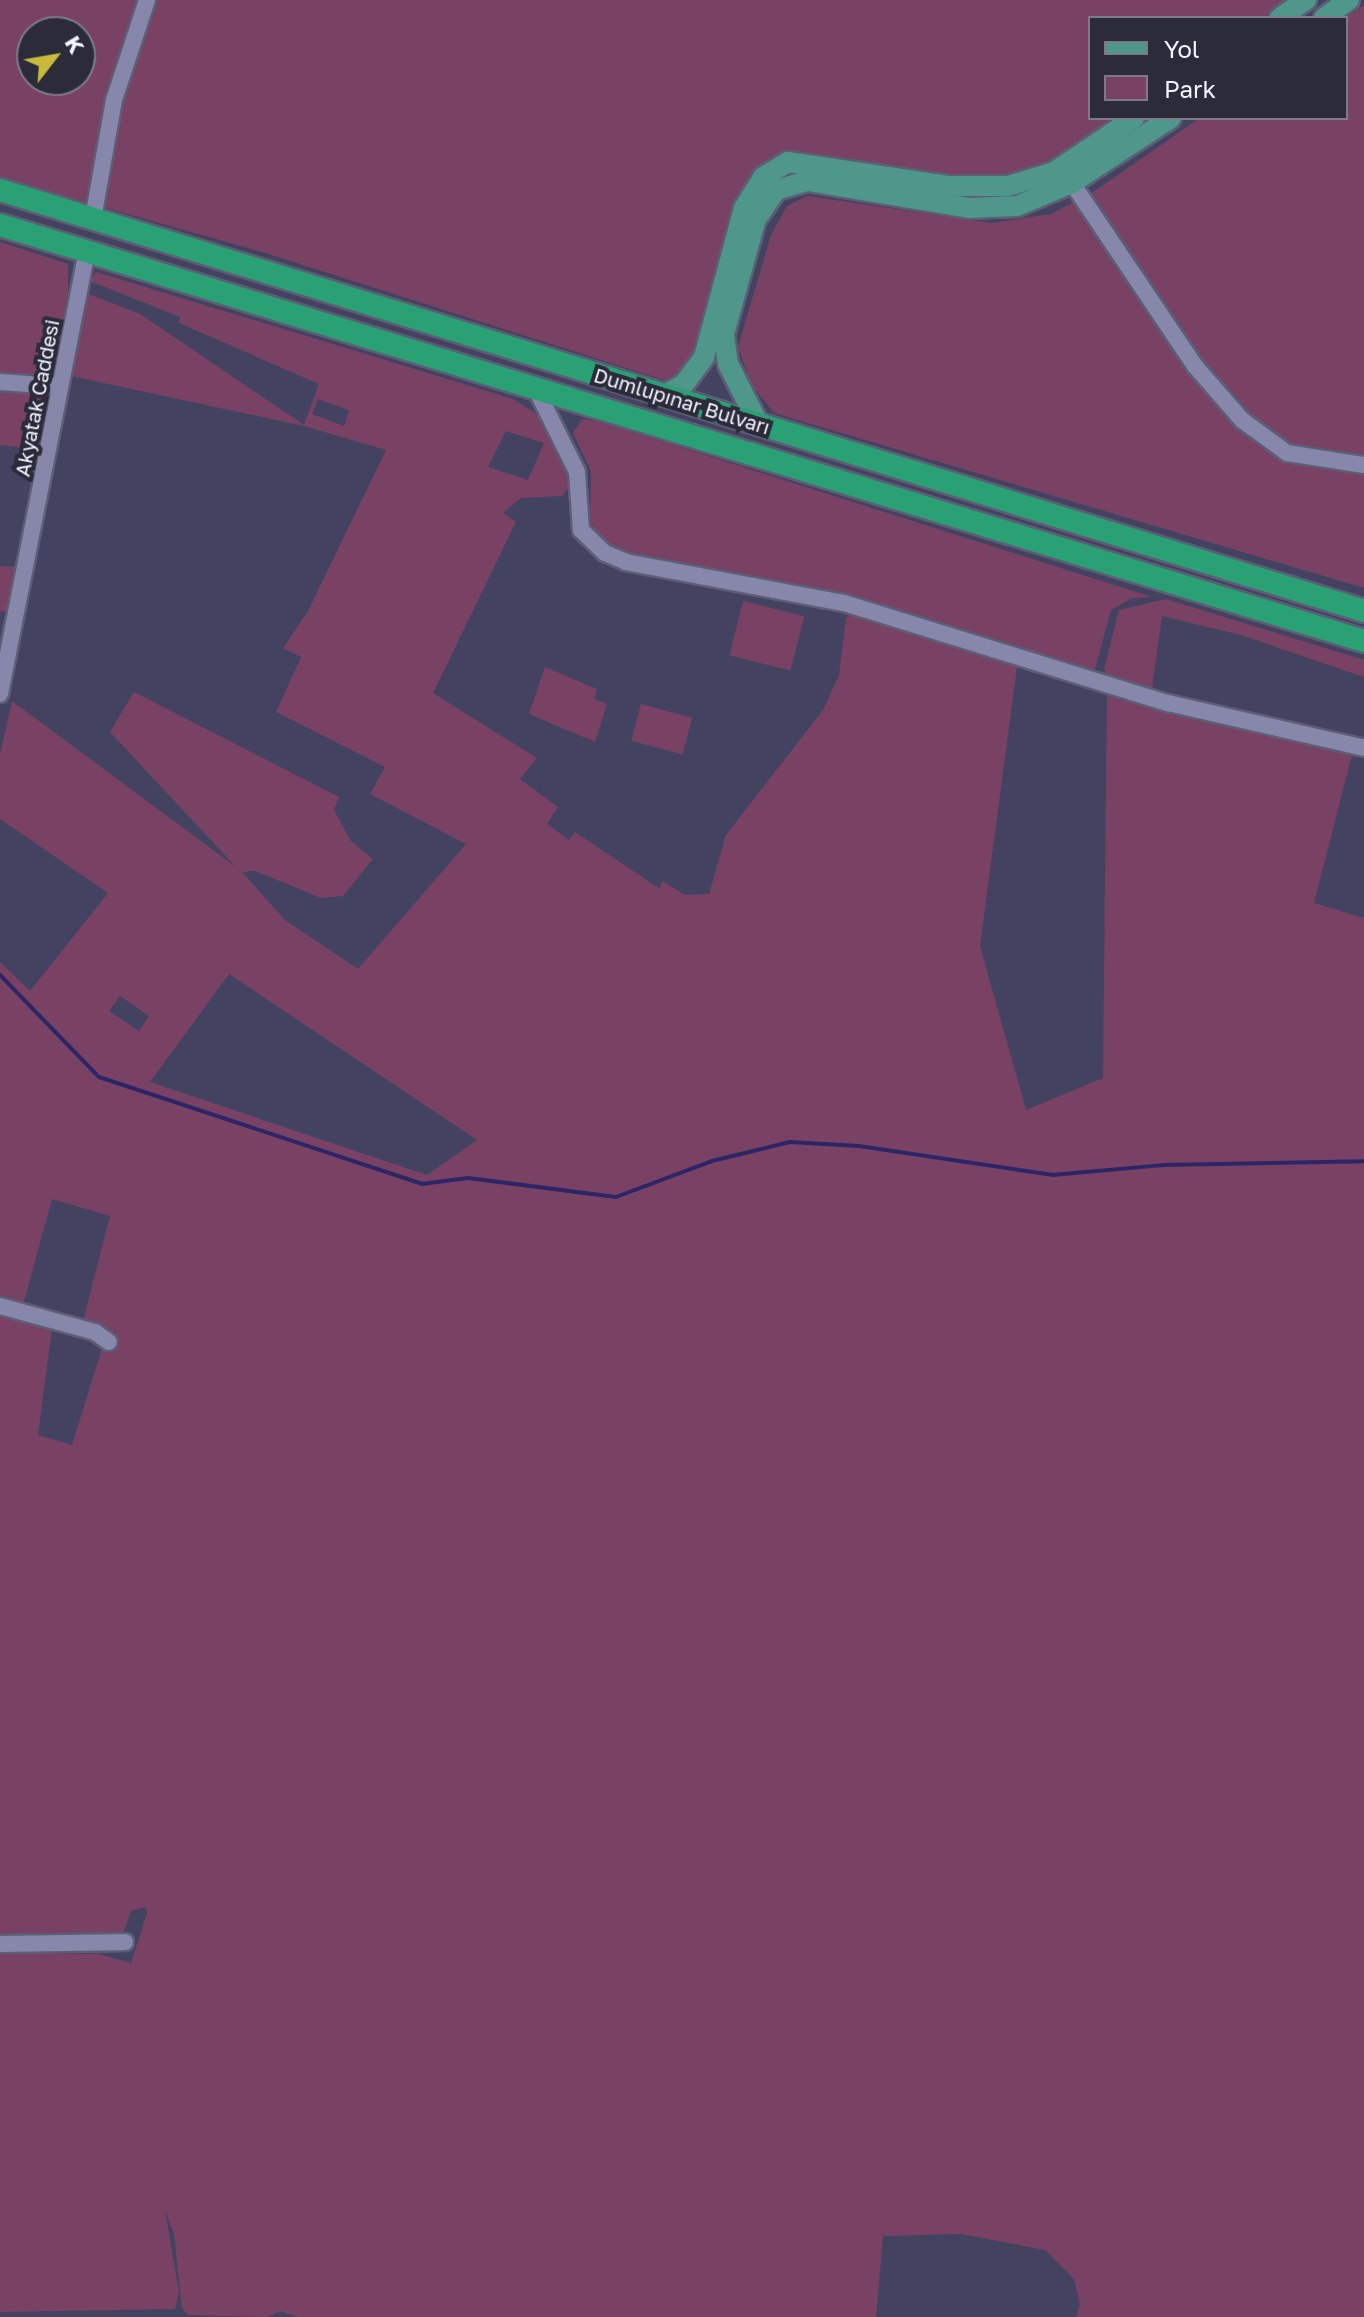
<!DOCTYPE html>
<meta charset="utf-8">
<style>
body{margin:0}
#map{position:relative;width:1364px;height:2317px;overflow:hidden;background:#434361;font-family:"Golos Text",sans-serif}
div>[style]{position:absolute}
.green>*{inset:0;background:#794264;transform-origin:0 0}
.stream>*{height:4px;margin:-2px;padding:0 2px;transform-origin:2px;border-radius:2px;background:#2d2666}
.roads{filter:drop-shadow(2px 0 #5d5e75) drop-shadow(-2px 0 #5d5e75) drop-shadow(0 2px #5d5e75) drop-shadow(0 -2px #5d5e75)}
.minor>*{height:16px;margin:-8px;padding:0 8px;transform-origin:8px;border-radius:8px;background:#8687aa}
.major>*{height:20px;margin:-10px;padding:0 10px;transform-origin:10px;border-radius:10px;background:#4e978a}
.highway>*{height:22px;margin:-11px;padding:0 11px;transform-origin:11px;border-radius:11px;background:#29a175}
span{translate:-50% -50%;white-space:nowrap;text-align:center;line-height:1.15;-webkit-text-stroke:8px #2b2b39;paint-order:stroke}
.street-label{font-size:20px;color:#f2f3ff}
.legend{position:absolute;left:1088px;top:16px;width:260px;height:104px;box-sizing:border-box;background:#2b2b39;border:2px solid #7b7b88;margin:0;padding:10px 14px;list-style:none;font-size:24px;color:#f2f3ff}
.legend li{display:flex;align-items:center;gap:16px;height:40px}
.legend b{width:40px;border:2px solid #7b7b88}
.north{position:absolute;left:16px;top:16px;width:80px;height:80px;box-sizing:border-box;background:#2b2b39;border:2px solid #7b7b88;border-radius:50%;rotate:59deg;font-size:22px;font-weight:700;line-height:32px;text-align:center;color:#f2f3ff}
.north::after{content:'';display:block;margin:auto;width:28px;height:36px;background:#c8bb3b;clip-path:polygon(50% 0,100% 100%,50% 72%,0 100%)}
</style>
<div id="map">
<div class="green">
<i style="clip-path:polygon(evenodd,0 0,1290px 0,1264px 18px,1090px 18px,1090px 118px,1121px 118px,1042px 168px,970px 179px,811px 153px,775px 161px,700px 358px,670px 382px,259px 251px,0 178px,0 0,32px 32px,80px 32px,80px 80px,32px 80px,32px 32px)"></i>
<i style="clip-path:polygon(1364px 5px,1364px 588px,774px 413px,751px 384px,738px 347px,771px 235px,787px 206px,807px 196px,992px 223px,1051px 214px,1096px 190px,1200px 118px,1346px 118px,1345px 18px)"></i>
<i style="clip-path:polygon(0 242px,68px 264px,68px 295px,56px 356px,52px 374px,45px 378px,0 379px)"></i>
<i style="clip-path:polygon(evenodd,96px 272px,513px 399px,543px 418px,574px 482px,562px 496px,521px 498px,503px 513px,516px 522px,433px 693px,537px 758px,520px 779px,558px 807px,547px 824px,569px 840px,575px 832px,660px 889px,662px 881px,685px 895px,709px 894px,726px 835px,823px 710px,839px 675px,846px 618px,855px 612px,1018px 659px,980px 946px,1026px 1110px,1103px 1078px,1107px 691px,1353px 751px,1314px 903px,1364px 918px,1364px 2317px,1076px 2317px,1080px 2305px,1074px 2279px,1045px 2250px,961px 2234px,883px 2236px,876px 2317px,298px 2317px,280px 2311px,267px 2317px,188px 2315px,182px 2308px,174px 2234px,165px 2210px,179px 2292px,175px 2309px,0 2312px,0 1952px,99px 1954px,131px 1963px,147px 1913px,146px 1907px,131px 1911px,122px 1936px,0 1939px,0 1312px,52px 1328px,38px 1435px,72px 1445px,104px 1342px,83px 1321px,110px 1216px,52px 1199px,23px 1305px,0 1299px,0 962px,30px 991px,108px 893px,0 819px,0 754px,12px 701px,236px 867px,110px 732px,134px 692px,339px 797px,334px 810px,351px 841px,373px 859px,343px 896px,321px 898px,255px 871px,242px 872px,285px 920px,358px 969px,466px 844px,370px 794px,385px 767px,276px 712px,301px 657px,283px 648px,308px 611px,386px 450px,304px 426px,71px 376px,84px 292px,140px 314px,304px 425px,319px 384px,179px 323px,180px 317px,90px 281px,96px 272px,318px 399px,349px 410px,344px 426px,312px 414px,318px 399px,96px 272px,506px 431px,544px 443px,528px 480px,488px 467px,506px 431px,96px 272px,229px 974px,477px 1140px,427px 1175px,150px 1082px,229px 974px,96px 272px,120px 996px,149px 1016px,139px 1031px,109px 1011px,120px 996px)"></i>
<i style="clip-path:polygon(0 387px,48px 396px,39px 449px,0 445px)"></i>
<i style="clip-path:polygon(582px 419px,598px 421px,1152px 597px,1132px 598px,1111px 610px,1095px 669px,1090px 671px,818px 591px,634px 559px,606px 545px,590px 522px,591px 471px,573px 433px)"></i>
<i style="clip-path:polygon(0 566px,20px 567px,13px 613px,0 611px)"></i>
<i style="clip-path:polygon(1166px 599px,1364px 660px,1364px 677px,1241px 635px,1162px 616px,1151px 695px,1109px 681px,1104px 669px,1119px 610px)"></i>
<i style="left:743px;top:601px;width:63px;height:56px;rotate:14deg"></i>
<i style="clip-path:polygon(545px 667px,597px 689px,594px 699px,607px 704px,595px 742px,529px 714px)"></i>
<i style="left:641px;top:704px;width:53px;height:38px;rotate:15deg"></i>
</div>
<div class="stream">
<i style="left:0;top:975px;width:142px;rotate:45.9deg"></i>
<i style="left:99px;top:1077px;width:340px;rotate:18.3deg"></i>
<i style="left:422px;top:1184px;width:46px;rotate:-7.4deg"></i>
<i style="left:468px;top:1178px;width:149px;rotate:7.3deg"></i>
<i style="left:616px;top:1197px;width:103px;rotate:-20.6deg"></i>
<i style="left:712px;top:1161px;width:80px;rotate:-13.7deg"></i>
<i style="left:790px;top:1142px;width:69px;rotate:3.3deg"></i>
<i style="left:859px;top:1146px;width:195px;rotate:8.5deg"></i>
<i style="left:1052px;top:1175px;width:111px;rotate:-5.1deg"></i>
<i style="left:1163px;top:1165px;width:201px;rotate:-1.1deg"></i>
</div>
<div class="roads">
<div class="minor">
<i style="left:1072px;top:183px;width:220px;rotate:56.1deg"></i>
<i style="left:1195px;top:366px;width:72px;rotate:49deg"></i>
<i style="left:1242px;top:420px;width:56px;rotate:36.3deg"></i>
<i style="left:1287px;top:453px;width:78px;rotate:8.9deg"></i>
<i style="left:93px;top:219px;width:121px;rotate:-80deg"></i>
<i style="left:114px;top:100px;width:105px;rotate:-71.7deg"></i>
<i style="left:0;top:382px;width:58px;rotate:3.9deg"></i>
<i style="left:535px;top:387px;width:95px;rotate:63.7deg"></i>
<i style="left:577px;top:472px;width:58px;rotate:86.1deg"></i>
<i style="left:581px;top:530px;width:33px;rotate:44deg"></i>
<i style="left:605px;top:553px;width:23px;rotate:23deg"></i>
<i style="left:626px;top:562px;width:222px;rotate:10.7deg"></i>
<i style="left:844px;top:603px;width:339px;rotate:17.2deg"></i>
<i style="left:1168px;top:703px;width:201px;rotate:12.9deg"></i>
<i style="left:0;top:694px;width:451px;rotate:-78.9deg"></i>
<i style="left:0;top:1306px;width:98px;rotate:15.3deg"></i>
<i style="left:95px;top:1332px;width:17px;rotate:36deg"></i>
<i style="left:0;top:1944px;width:125px;rotate:-0.9deg"></i>
</div>
<div class="major">
<i style="left:1280px;top:18px;width:32px;rotate:-35deg"></i>
<i style="left:1324px;top:18px;width:31px;rotate:-36deg"></i>
<i style="left:665px;top:395px;width:22px;rotate:-30deg"></i>
<i style="left:684px;top:384px;width:34px;rotate:-53deg"></i>
<i style="left:704px;top:357px;width:154px;rotate:-75deg"></i>
<i style="left:744px;top:208px;width:36px;rotate:-58deg"></i>
<i style="left:763px;top:177px;width:29px;rotate:-31deg"></i>
<i style="left:788px;top:162px;width:162px;rotate:8.5deg"></i>
<i style="left:948px;top:186px;width:60px"></i>
<i style="left:1008px;top:186px;width:48px;rotate:-16.9deg"></i>
<i style="left:1054px;top:172px;width:97px;rotate:-34deg"></i>
<i style="left:759px;top:425px;width:68px;rotate:-116.9deg"></i>
<i style="left:728px;top:364px;width:30px;rotate:-98deg"></i>
<i style="left:724px;top:334px;width:119px;rotate:-74.5deg"></i>
<i style="left:756px;top:219px;width:35px;rotate:-55deg"></i>
<i style="left:776px;top:190px;width:33px;rotate:-16deg"></i>
<i style="left:808px;top:181px;width:163px;rotate:9.5deg"></i>
<i style="left:969px;top:208px;width:48px;rotate:-2.4deg"></i>
<i style="left:1017px;top:206px;width:60px;rotate:-22.7deg"></i>
<i style="left:1072px;top:183px;width:118px;rotate:-33.3deg"></i>
</div>
<div class="highway">
<i style="left:0;top:190px;width:1427px;rotate:17.15deg"></i>
<i style="left:0;top:225px;width:1426px;rotate:16.96deg"></i>
</div>
</div>
<div class="street-label">
<span style="left:37px;top:398px;rotate:-79deg">Akyatak Caddesi</span>
<span style="left:682px;top:401px;rotate:17deg">Dumlupınar Bulvarı</span>
</div>
<ul class="legend">
<li><b style="height:10px;background:#4e978a"></b>Yol</li>
<li><b style="height:22px;background:#794264"></b>Park</li>
</ul>
<div class="north">K</div>
</div>
